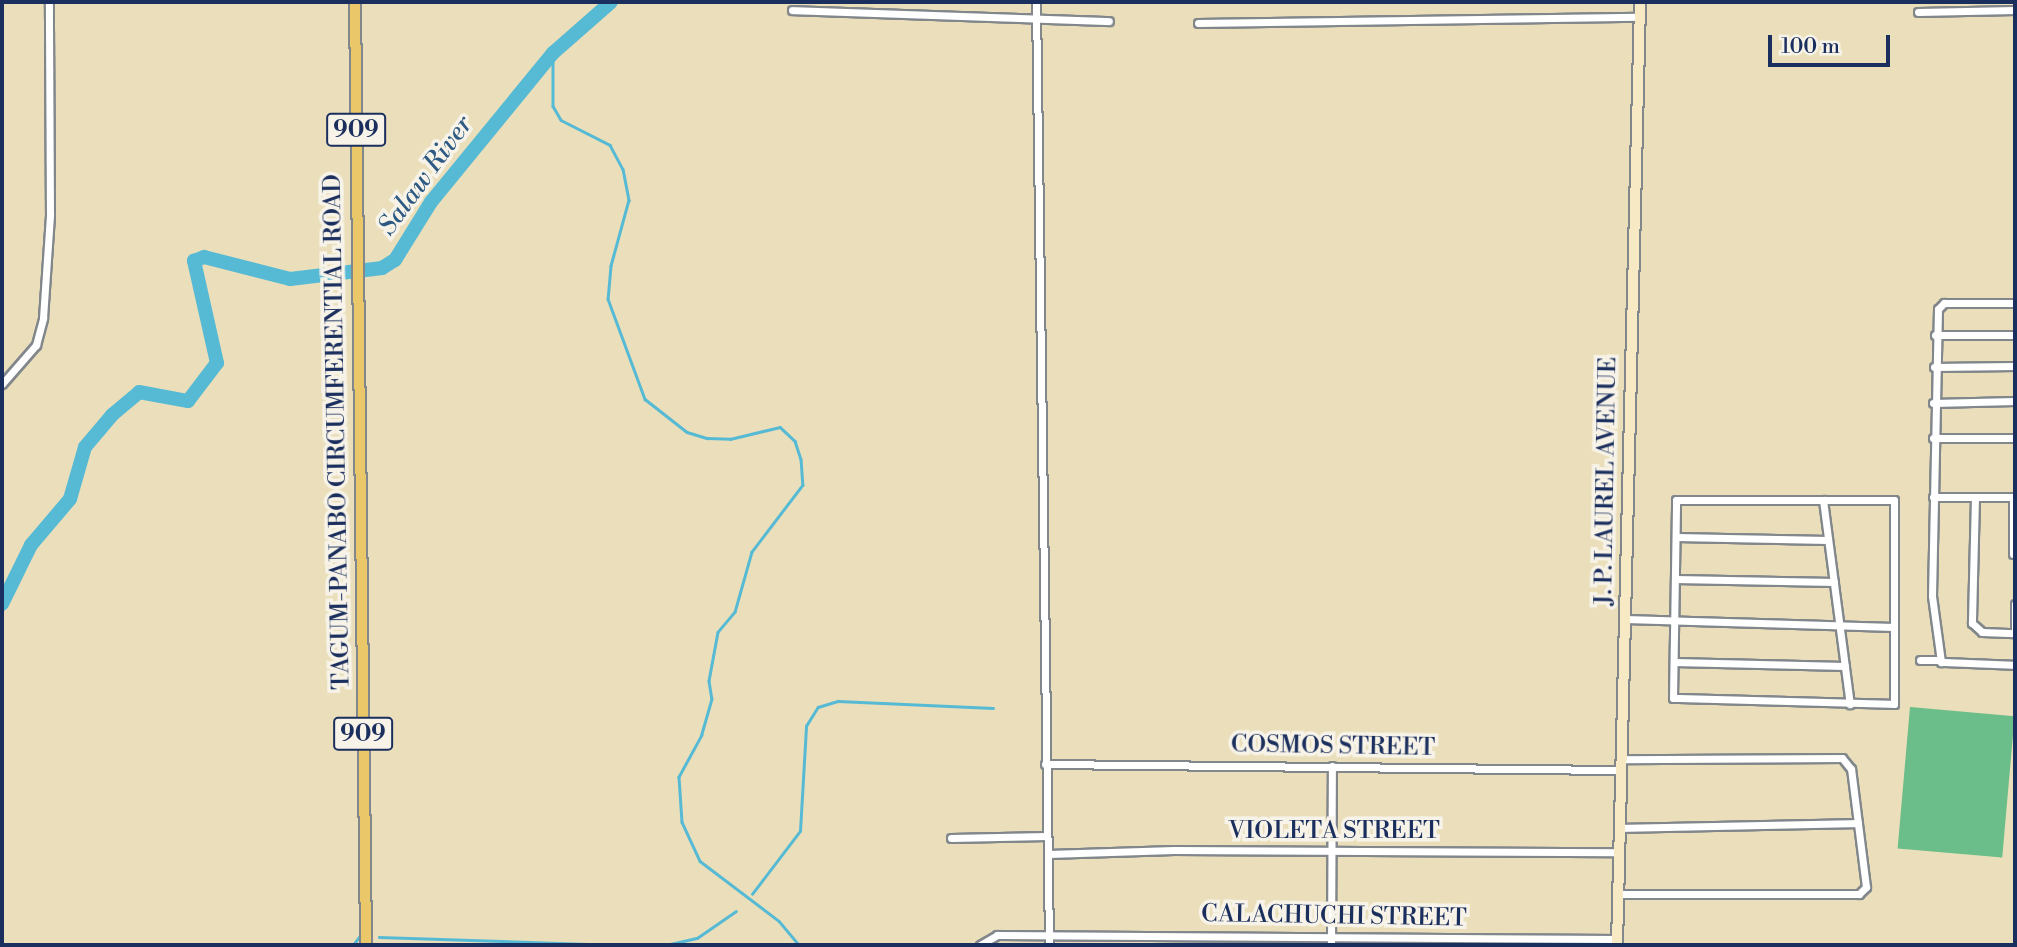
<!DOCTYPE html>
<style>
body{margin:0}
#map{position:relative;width:2017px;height:947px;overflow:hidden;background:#eadfba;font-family:"Libre Bodoni",serif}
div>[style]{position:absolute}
.forest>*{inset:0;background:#6bbd8a;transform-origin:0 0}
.stream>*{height:2.5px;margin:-1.25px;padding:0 1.25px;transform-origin:1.25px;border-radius:1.25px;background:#57bad5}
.river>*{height:14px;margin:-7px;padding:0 7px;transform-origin:7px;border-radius:7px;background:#57bad5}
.roads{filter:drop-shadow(2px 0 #82878c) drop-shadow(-2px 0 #82878c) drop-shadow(0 2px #82878c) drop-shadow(0 -2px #82878c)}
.street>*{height:7px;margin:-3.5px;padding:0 3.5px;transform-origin:3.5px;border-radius:3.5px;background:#fff}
.secondary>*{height:10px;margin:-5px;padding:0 5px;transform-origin:5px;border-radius:5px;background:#f7e9c3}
.primary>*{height:10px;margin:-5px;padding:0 5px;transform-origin:5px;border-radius:5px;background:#eac769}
span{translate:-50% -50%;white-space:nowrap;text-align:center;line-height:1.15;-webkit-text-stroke:7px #f7f3e8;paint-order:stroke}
.shield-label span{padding:2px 5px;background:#f7f3e8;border:2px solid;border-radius:5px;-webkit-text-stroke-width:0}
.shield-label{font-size:23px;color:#1b2f5e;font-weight:700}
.street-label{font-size:24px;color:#1b2f5e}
.water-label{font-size:26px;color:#2d5982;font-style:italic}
.frame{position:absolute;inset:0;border:4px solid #1b2f5e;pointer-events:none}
.scale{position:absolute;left:1768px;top:35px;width:122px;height:32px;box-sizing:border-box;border:4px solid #1b2f5e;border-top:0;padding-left:9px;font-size:21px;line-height:24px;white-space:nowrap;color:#1b2f5e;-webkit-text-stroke:5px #f7f3e8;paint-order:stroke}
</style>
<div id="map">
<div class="forest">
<i style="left:1910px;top:707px;width:105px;height:142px;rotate:5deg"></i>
</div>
<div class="stream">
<i style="left:553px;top:53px;width:53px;rotate:90deg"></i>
<i style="left:553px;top:106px;width:16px;rotate:60deg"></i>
<i style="left:561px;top:120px;width:55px;rotate:27deg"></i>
<i style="left:610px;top:145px;width:27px;rotate:62deg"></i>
<i style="left:623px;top:169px;width:32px;rotate:79deg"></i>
<i style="left:629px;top:200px;width:68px;rotate:105.3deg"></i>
<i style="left:611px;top:266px;width:33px;rotate:95deg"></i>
<i style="left:608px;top:299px;width:107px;rotate:69.7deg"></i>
<i style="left:645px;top:399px;width:53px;rotate:38.2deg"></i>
<i style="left:687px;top:432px;width:21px;rotate:17deg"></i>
<i style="left:707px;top:438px;width:23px;rotate:2deg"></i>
<i style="left:730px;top:439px;width:51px;rotate:-13.5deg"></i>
<i style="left:780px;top:427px;width:21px;rotate:43deg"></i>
<i style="left:795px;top:441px;width:19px;rotate:72deg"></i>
<i style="left:801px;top:459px;width:26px;rotate:86deg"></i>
<i style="left:803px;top:485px;width:84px;rotate:127.3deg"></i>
<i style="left:752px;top:552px;width:62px;rotate:105.8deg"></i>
<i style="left:735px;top:612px;width:26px;rotate:130deg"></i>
<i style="left:718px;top:632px;width:50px;rotate:100.4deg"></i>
<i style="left:709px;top:681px;width:18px;rotate:81deg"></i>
<i style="left:712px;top:699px;width:37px;rotate:106deg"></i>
<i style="left:702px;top:735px;width:48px;rotate:118.7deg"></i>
<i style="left:679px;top:777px;width:45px;rotate:86.2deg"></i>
<i style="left:682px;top:822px;width:43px;rotate:65.2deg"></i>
<i style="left:700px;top:861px;width:99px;rotate:37.2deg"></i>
<i style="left:779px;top:921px;width:31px;rotate:50deg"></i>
<i style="left:752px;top:894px;width:79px;rotate:-52.7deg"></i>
<i style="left:800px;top:831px;width:105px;rotate:-86.7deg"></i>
<i style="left:806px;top:726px;width:22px;rotate:-58deg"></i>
<i style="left:818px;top:707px;width:21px;rotate:-17deg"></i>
<i style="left:838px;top:701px;width:155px;rotate:2.6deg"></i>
<i style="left:379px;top:937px;width:245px;rotate:1.9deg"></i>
<i style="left:353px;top:945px;width:10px;rotate:-53deg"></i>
<i style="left:666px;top:945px;width:32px;rotate:-13deg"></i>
<i style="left:697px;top:938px;width:47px;rotate:-34.7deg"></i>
</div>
<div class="river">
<i style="left:2px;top:604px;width:66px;rotate:-63.8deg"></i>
<i style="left:31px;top:545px;width:60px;rotate:-49.7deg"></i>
<i style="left:70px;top:499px;width:54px;rotate:-73.9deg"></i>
<i style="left:85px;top:447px;width:42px;rotate:-49.8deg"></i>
<i style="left:112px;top:415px;width:35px;rotate:-40deg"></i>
<i style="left:139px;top:392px;width:50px;rotate:10.4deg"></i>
<i style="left:188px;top:401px;width:48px;rotate:-52.7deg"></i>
<i style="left:217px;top:363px;width:105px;rotate:-102.7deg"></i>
<i style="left:194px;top:261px;width:11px;rotate:-22deg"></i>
<i style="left:204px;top:257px;width:89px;rotate:14.3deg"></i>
<i style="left:290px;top:279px;width:93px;rotate:-6.8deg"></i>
<i style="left:382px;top:268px;width:15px;rotate:-32deg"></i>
<i style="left:395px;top:260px;width:68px;rotate:-58.2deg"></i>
<i style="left:431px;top:202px;width:193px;rotate:-50.7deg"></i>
<i style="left:553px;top:53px;width:77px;rotate:-41.3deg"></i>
</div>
<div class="roads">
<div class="street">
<i style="left:1036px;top:2px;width:943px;rotate:89.21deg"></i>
<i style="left:792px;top:10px;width:317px;rotate:2deg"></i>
<i style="left:1918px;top:12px;width:97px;rotate:-1.2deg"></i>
<i style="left:1198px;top:23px;width:442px;rotate:-0.8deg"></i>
<i style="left:2015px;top:303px;width:71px;rotate:180deg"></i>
<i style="left:1944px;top:303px;width:8px;rotate:135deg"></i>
<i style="left:1938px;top:309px;width:287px;rotate:91.2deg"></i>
<i style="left:1932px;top:596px;width:67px;rotate:82.2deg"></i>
<i style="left:1941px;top:662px;width:74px;rotate:2.3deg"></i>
<i style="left:1935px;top:335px;width:80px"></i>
<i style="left:1934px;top:367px;width:81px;rotate:-0.7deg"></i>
<i style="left:2px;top:384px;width:52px;rotate:-48.9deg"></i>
<i style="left:36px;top:345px;width:28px;rotate:-75deg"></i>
<i style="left:43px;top:318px;width:103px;rotate:-86.1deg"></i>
<i style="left:50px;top:215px;width:213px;rotate:-90.3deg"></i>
<i style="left:1933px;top:403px;width:82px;rotate:-1.4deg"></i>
<i style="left:1933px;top:438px;width:82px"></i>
<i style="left:1933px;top:497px;width:82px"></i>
<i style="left:1975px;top:497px;width:126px;rotate:91.4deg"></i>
<i style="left:1972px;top:623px;width:13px;rotate:42deg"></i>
<i style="left:1982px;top:632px;width:33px;rotate:2deg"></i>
<i style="left:2013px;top:497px;width:57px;rotate:90deg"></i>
<i style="left:1676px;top:500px;width:218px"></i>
<i style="left:1894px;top:500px;width:204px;rotate:90deg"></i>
<i style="left:1894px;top:704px;width:221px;rotate:-178.4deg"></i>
<i style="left:1673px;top:698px;width:198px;rotate:-89.1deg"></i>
<i style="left:1823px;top:500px;width:206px;rotate:82.5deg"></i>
<i style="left:1676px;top:537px;width:152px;rotate:1.1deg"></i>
<i style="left:1675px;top:579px;width:159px;rotate:1.1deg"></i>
<i style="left:2015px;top:604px;width:29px;rotate:90deg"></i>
<i style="left:1625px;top:619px;width:269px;rotate:1.7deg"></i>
<i style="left:1920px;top:660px;width:19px"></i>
<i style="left:1674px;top:662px;width:171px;rotate:1.3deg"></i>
<i style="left:1045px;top:764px;width:576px;rotate:0.6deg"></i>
<i style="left:1620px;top:828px;width:238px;rotate:-1.2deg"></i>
<i style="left:951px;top:838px;width:96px;rotate:-1.2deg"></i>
<i style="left:1048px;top:854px;width:126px;rotate:-1.8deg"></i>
<i style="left:1174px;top:850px;width:445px;rotate:0.3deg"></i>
<i style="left:1618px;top:894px;width:241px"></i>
<i style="left:1859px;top:894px;width:10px;rotate:-45deg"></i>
<i style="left:1866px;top:887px;width:119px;rotate:-97.2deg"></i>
<i style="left:1851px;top:769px;width:14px;rotate:-129deg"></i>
<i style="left:1842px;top:758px;width:220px;rotate:179.7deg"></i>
<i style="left:980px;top:945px;width:20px;rotate:-30deg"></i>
<i style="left:997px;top:935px;width:620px;rotate:0.37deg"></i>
<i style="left:1331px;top:945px;width:179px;rotate:-89.7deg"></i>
</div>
<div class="secondary">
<i style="left:1617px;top:945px;width:943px;rotate:-88.6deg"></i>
</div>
<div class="primary">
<i style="left:355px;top:2px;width:943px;rotate:89.33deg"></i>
</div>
</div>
<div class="shield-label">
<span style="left:356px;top:130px">909</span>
<span style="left:363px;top:734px">909</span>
</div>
<div class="street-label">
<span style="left:338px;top:432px;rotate:-91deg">TAGUM-PANABO CIRCUMFERENTIAL ROAD</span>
<span style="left:1607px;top:481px;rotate:-89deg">J. P. LAUREL AVENUE</span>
<span style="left:1333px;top:747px;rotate:1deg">COSMOS STREET</span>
<span style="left:1334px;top:832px">VIOLETA STREET</span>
<span style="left:1334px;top:917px;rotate:1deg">CALACHUCHI STREET</span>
</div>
<div class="water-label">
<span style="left:426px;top:176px;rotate:-54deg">Salaw River</span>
</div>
<div class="frame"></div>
<div class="scale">100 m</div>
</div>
